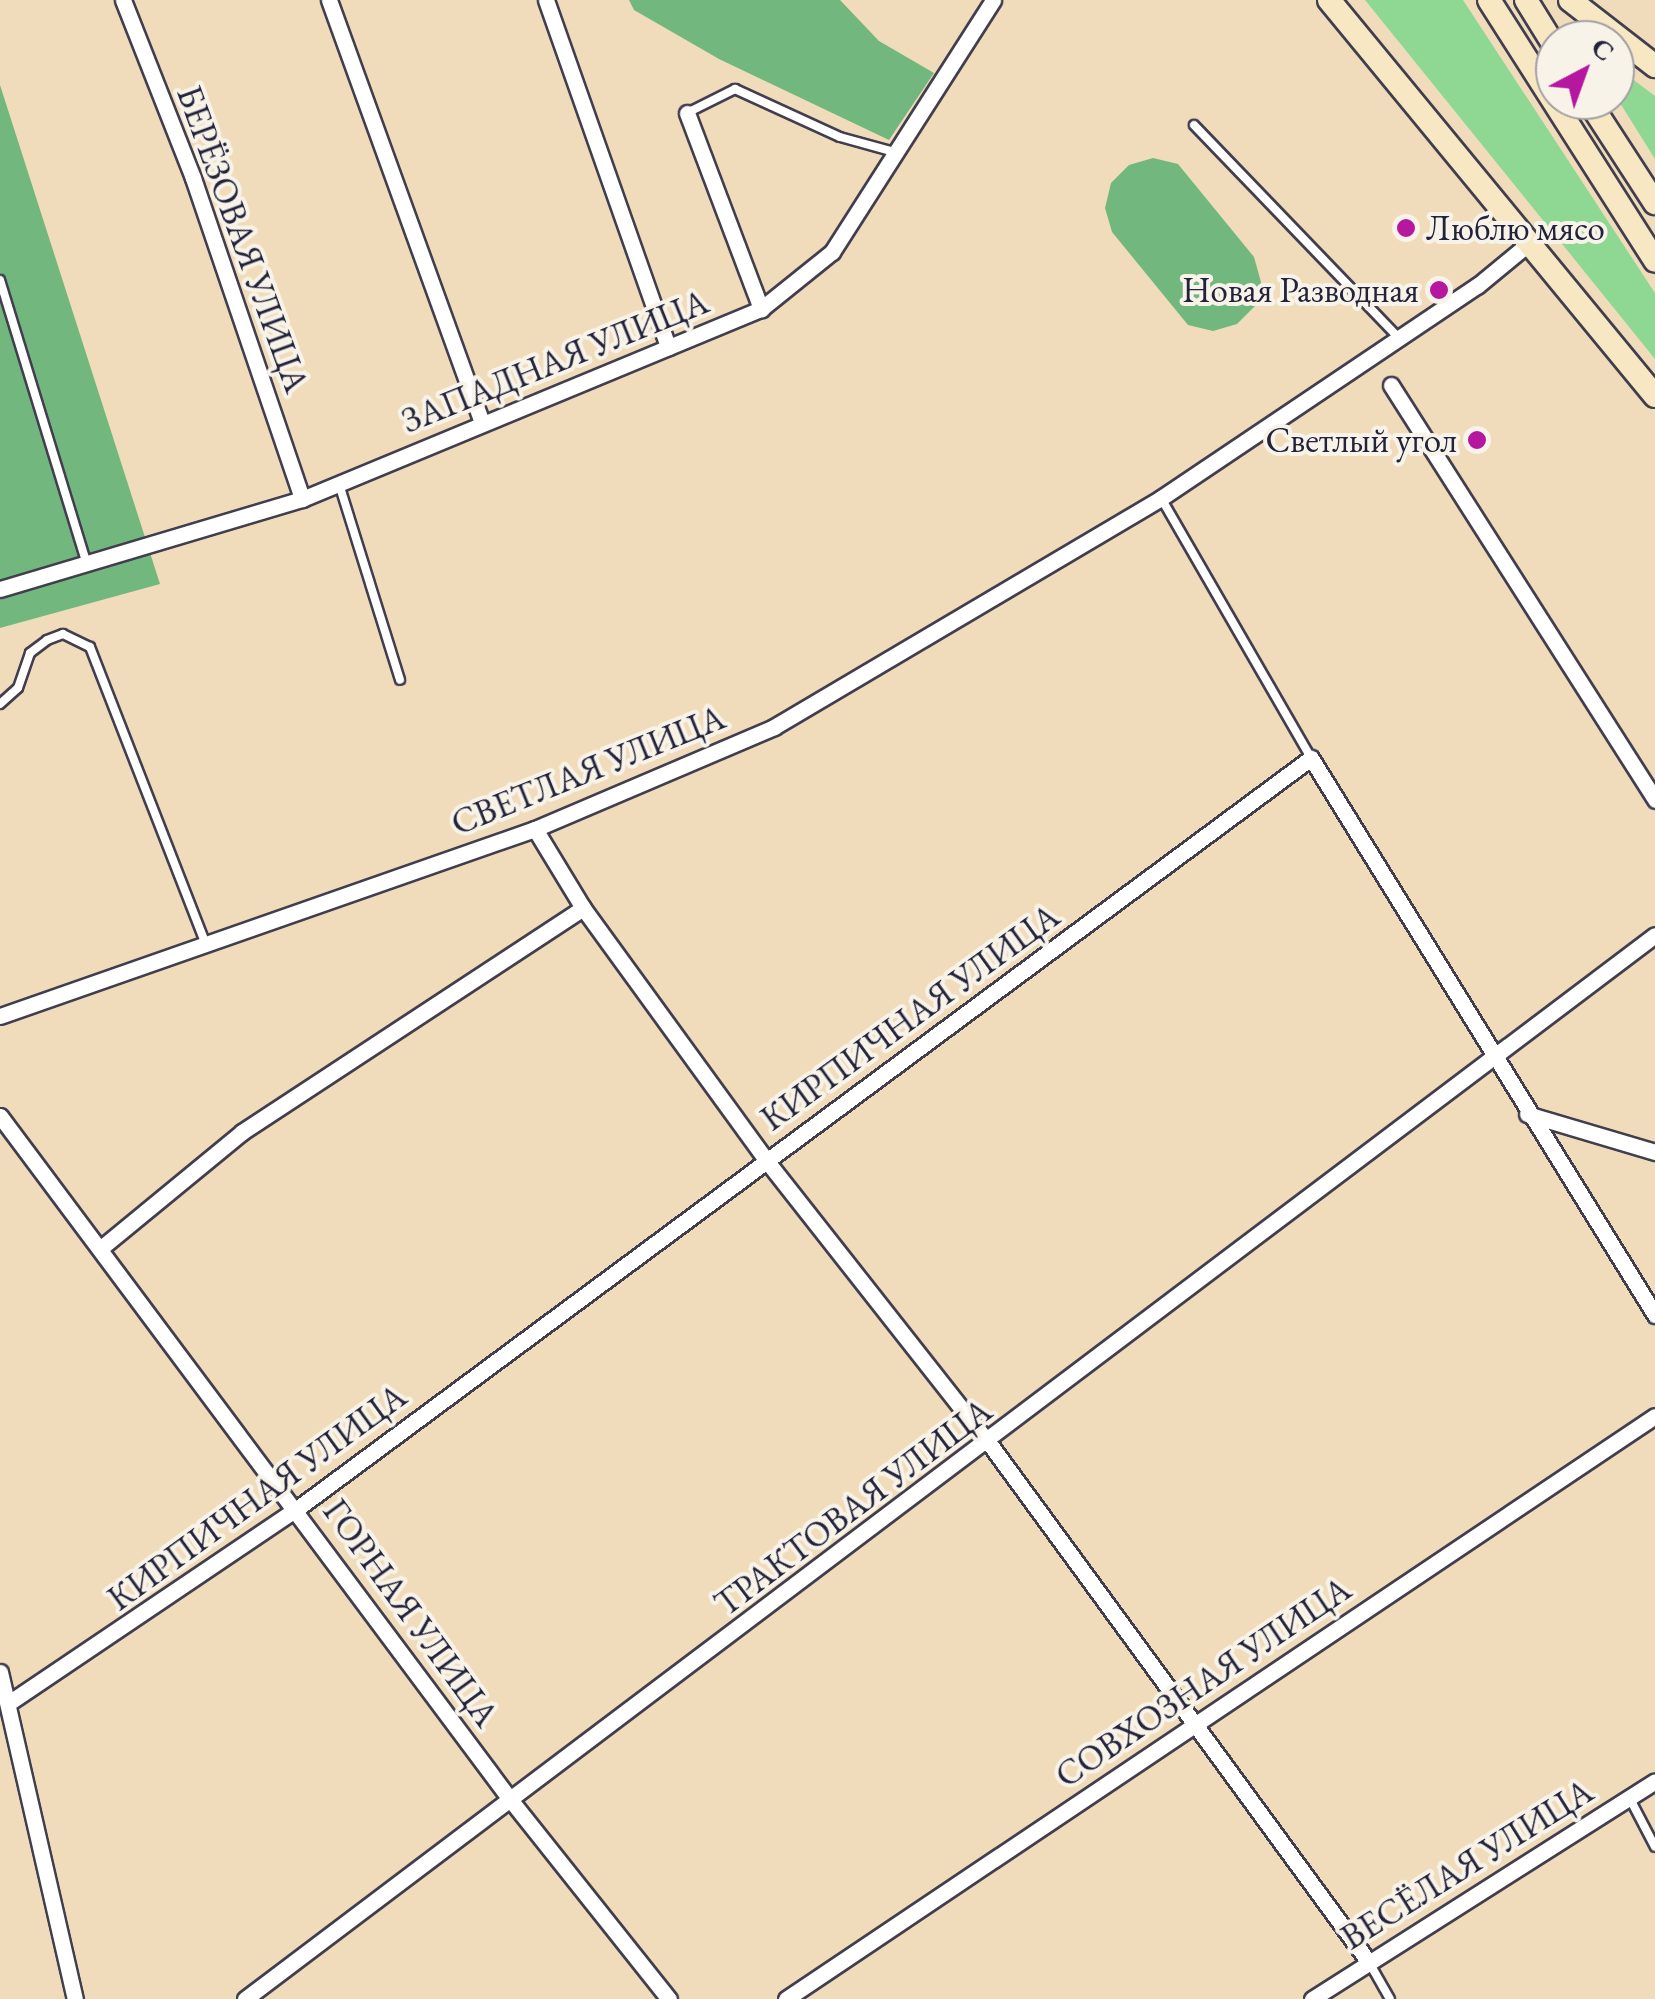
<!DOCTYPE html>
<meta charset="utf-8">
<style>
body{margin:0}
#map{position:relative;width:1655px;height:1999px;overflow:hidden;background:#f0dcbb;font-family:"EB Garamond",serif}
div>[style]{position:absolute}
.green>*{inset:0;background:#8ed894}
.forest>*{inset:0;background:#72b87e}
.roads{filter:drop-shadow(2px 0 #413e4e) drop-shadow(-2px 0 #413e4e) drop-shadow(0 2px #413e4e) drop-shadow(0 -2px #413e4e)}
.service>*{height:8px;margin:-4px;padding:0 4px;transform-origin:4px;border-radius:4px;background:#fff}
.minor>*{height:15px;margin:-7.5px;padding:0 7.5px;transform-origin:7.5px;border-radius:7.5px;background:#fff}
.secondary>*{height:22px;margin:-11px;padding:0 11px;transform-origin:11px;border-radius:11px;background:#f7e8c3}
.dots>*{width:28px;height:28px;translate:-50% -50%;box-sizing:border-box;border:5px solid #f7f3e8;border-radius:50%}
span{translate:-50% -50%;white-space:nowrap;text-align:center;line-height:1.15;-webkit-text-stroke:8px #f7f3e8;paint-order:stroke}
.poi-label{font-size:35px;color:#22223b}
.left{translate:0 -50%;text-align:left}
.right{translate:-100% -50%;text-align:right}
.street-label{font-size:35px;color:#22223b}
.north{position:absolute;left:1535px;top:20px;width:100px;height:100px;box-sizing:border-box;background:#f7f3e8;border:2px solid #a29fa3;border-radius:50%;rotate:41deg;font-size:28px;font-weight:700;line-height:40px;text-align:center;color:#22223b}
.north::after{content:'';display:block;margin:auto;width:35px;height:45px;background:#b5179e;clip-path:polygon(50% 0,100% 100%,50% 72%,0 100%)}
</style>
<div id="map">
<div class="green">
<i style="clip-path:polygon(1365px 0,1463px 0,1655px 293px,1655px 359px)"></i>
<i style="clip-path:polygon(1615px 66px,1655px 96px,1655px 159px,1615px 95px)"></i>
</div>
<div class="forest">
<i style="clip-path:polygon(629px 0,840px 0,879px 41px,934px 73px,889px 140px,719px 59px,634px 10px)"></i>
<i style="clip-path:polygon(0 85px,160px 584px,0 628px)"></i>
<i style="clip-path:polygon(1153px 158px,1178px 164px,1254px 257px,1261px 282px,1255px 306px,1237px 324px,1213px 331px,1188px 325px,1112px 232px,1105px 208px,1111px 183px,1129px 165px)"></i>
</div>
<div class="roads">
<div class="service">
<i style="left:687px;top:113px;width:54px;rotate:-26.6deg"></i>
<i style="left:735px;top:89px;width:115px;rotate:24.6deg"></i>
<i style="left:840px;top:137px;width:56px;rotate:15.5deg"></i>
<i style="left:1194px;top:125px;width:296px;rotate:46.1deg"></i>
<i style="left:0;top:280px;width:295px;rotate:73deg"></i>
<i style="left:339px;top:484px;width:205px;rotate:72.7deg"></i>
<i style="left:1161px;top:498px;width:300px;rotate:60deg"></i>
<i style="left:0;top:704px;width:24px;rotate:-42deg"></i>
<i style="left:18px;top:688px;width:37px;rotate:-71deg"></i>
<i style="left:30px;top:653px;width:21px;rotate:-37deg"></i>
<i style="left:47px;top:640px;width:17px;rotate:-21deg"></i>
<i style="left:63px;top:634px;width:30px;rotate:26deg"></i>
<i style="left:90px;top:647px;width:319px;rotate:68.7deg"></i>
<i style="left:1629px;top:1797px;width:56px;rotate:62.5deg"></i>
<i style="left:1370px;top:1964px;width:40px;rotate:60.3deg"></i>
</div>
<div class="minor">
<i style="left:123px;top:0;width:191px;rotate:68.5deg"></i>
<i style="left:193px;top:178px;width:339px;rotate:71.2deg"></i>
<i style="left:329px;top:0;width:449px;rotate:70.1deg"></i>
<i style="left:546px;top:0;width:368px;rotate:70.6deg"></i>
<i style="left:687px;top:113px;width:210px;rotate:69.3deg"></i>
<i style="left:1391px;top:385px;width:492px;rotate:57.5deg"></i>
<i style="left:0;top:589px;width:315px;rotate:-16.6deg"></i>
<i style="left:302px;top:499px;width:497px;rotate:-22.5deg"></i>
<i style="left:761px;top:309px;width:91px;rotate:-38.8deg"></i>
<i style="left:832px;top:252px;width:299px;rotate:-57.4deg"></i>
<i style="left:535px;top:829px;width:92px;rotate:58.7deg"></i>
<i style="left:583px;top:908px;width:311px;rotate:54deg"></i>
<i style="left:766px;top:1160px;width:360px;rotate:51.8deg"></i>
<i style="left:989px;top:1443px;width:642px;rotate:53.81deg"></i>
<i style="left:0;top:1016px;width:567px;rotate:-19.27deg"></i>
<i style="left:535px;top:829px;width:260px;rotate:-23.1deg"></i>
<i style="left:774px;top:727px;width:450px;rotate:-30.6deg"></i>
<i style="left:1161px;top:498px;width:381px;rotate:-33.9deg"></i>
<i style="left:1477px;top:286px;width:66px;rotate:-39.5deg"></i>
<i style="left:1527px;top:1114px;width:134px;rotate:16.5deg"></i>
<i style="left:0;top:1116px;width:851px;rotate:53.26deg"></i>
<i style="left:509px;top:1798px;width:257px;rotate:51.5deg"></i>
<i style="left:101px;top:1248px;width:183px;rotate:-39.4deg"></i>
<i style="left:242px;top:1132px;width:408px;rotate:-33.3deg"></i>
<i style="left:0;top:1672px;width:335px;rotate:77.1deg"></i>
<i style="left:10px;top:1702px;width:347px;rotate:-34deg"></i>
<i style="left:298px;top:1508px;width:1260px;rotate:-36.52deg"></i>
<i style="left:1311px;top:758px;width:655px;rotate:58.3deg"></i>
<i style="left:245px;top:1999px;width:1766px;rotate:-37.04deg"></i>
<i style="left:786px;top:1999px;width:1046px;rotate:-33.86deg"></i>
<i style="left:1312px;top:1999px;width:406px;rotate:-32.4deg"></i>
</div>
<div class="secondary">
<i style="left:1329px;top:0;width:513px;rotate:50.54deg"></i>
<i style="left:1489px;top:0;width:309px;rotate:57.5deg"></i>
<i style="left:1526px;top:0;width:55px;rotate:58.3deg"></i>
<i style="left:1570px;top:0;width:108px;rotate:37.8deg"></i>
<i style="left:1588px;top:100px;width:123px;rotate:57deg"></i>
</div>
</div>
<div class="dots">
<i style="left:1406px;top:228px;background:#b5179e"></i>
<i style="left:1439px;top:290px;background:#b5179e"></i>
<i style="left:1477px;top:440px;background:#b5179e"></i>
</div>
<div class="poi-label">
<span class="left" style="left:1426px;top:228px">Люблю мясо</span>
<span class="right" style="left:1419px;top:290px">Новая Разводная</span>
<span class="right" style="left:1457px;top:440px">Светлый угол</span>
</div>
<div class="street-label">
<span style="left:243px;top:239px;rotate:70deg">БЕРЁЗОВАЯ УЛИЦА</span>
<span style="left:555px;top:361px;rotate:-22deg">ЗАПАДНАЯ УЛИЦА</span>
<span style="left:588px;top:770px;rotate:-22deg">СВЕТЛАЯ УЛИЦА</span>
<span style="left:910px;top:1017px;rotate:-36deg">КИРПИЧНАЯ УЛИЦА</span>
<span style="left:257px;top:1497px;rotate:-36deg">КИРПИЧНАЯ УЛИЦА</span>
<span style="left:853px;top:1507px;rotate:-37deg">ТРАКТОВАЯ УЛИЦА</span>
<span style="left:411px;top:1613px;rotate:54deg">ГОРНАЯ УЛИЦА</span>
<span style="left:1203px;top:1682px;rotate:-34deg">СОВХОЗНАЯ УЛИЦА</span>
<span style="left:1467px;top:1864px;rotate:-32deg">ВЕСЁЛАЯ УЛИЦА</span>
</div>
<div class="north">С</div>
</div>
